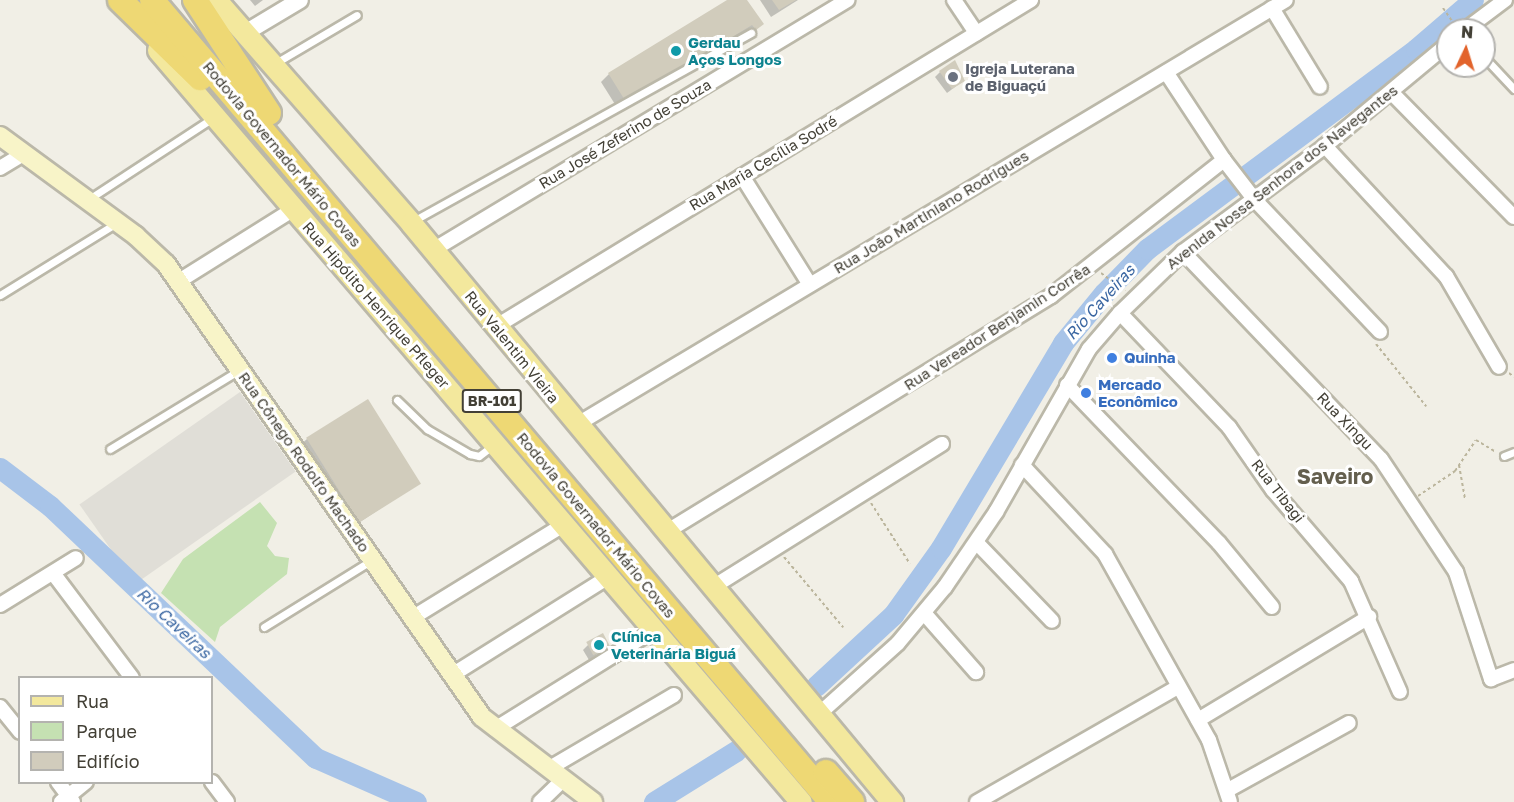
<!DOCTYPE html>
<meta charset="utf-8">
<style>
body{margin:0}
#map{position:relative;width:1514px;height:802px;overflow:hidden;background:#f1efe6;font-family:"Golos Text",sans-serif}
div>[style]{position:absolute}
.industrial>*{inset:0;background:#e0ded7;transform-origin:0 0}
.green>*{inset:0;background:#c5e1b2}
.shadow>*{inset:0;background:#0003}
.river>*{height:21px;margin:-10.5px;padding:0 10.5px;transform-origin:10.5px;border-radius:10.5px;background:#a8c4e8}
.building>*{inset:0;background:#d1ccbc;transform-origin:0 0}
.path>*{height:2px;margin-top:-1px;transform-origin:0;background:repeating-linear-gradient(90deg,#bbb59c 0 3px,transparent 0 6px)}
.roads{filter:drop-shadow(2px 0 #bbb8a9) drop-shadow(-2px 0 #bbb8a9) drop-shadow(0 2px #bbb8a9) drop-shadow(0 -2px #bbb8a9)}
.service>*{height:7px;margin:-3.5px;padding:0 3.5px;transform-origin:3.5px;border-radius:3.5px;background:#fff}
.minor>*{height:14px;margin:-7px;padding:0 7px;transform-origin:7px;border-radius:7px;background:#fff}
.tertiary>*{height:16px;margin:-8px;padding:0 8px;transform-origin:8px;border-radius:8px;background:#fff}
.secondary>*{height:18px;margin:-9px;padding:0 9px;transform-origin:9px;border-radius:9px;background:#f8f4c8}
.primary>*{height:21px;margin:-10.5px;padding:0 10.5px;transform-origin:10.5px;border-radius:10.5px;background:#f3e89d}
.motorway>*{height:24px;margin:-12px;padding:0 12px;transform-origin:12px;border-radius:12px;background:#eed874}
.dots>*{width:16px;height:16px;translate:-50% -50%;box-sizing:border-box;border:3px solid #fff;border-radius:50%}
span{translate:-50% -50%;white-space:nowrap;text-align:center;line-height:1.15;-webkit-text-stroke:6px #fff;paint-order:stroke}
.shield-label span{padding:2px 4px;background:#fff;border:2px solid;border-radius:4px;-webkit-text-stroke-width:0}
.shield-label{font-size:14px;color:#434036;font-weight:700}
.culture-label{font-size:15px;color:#0d838f;font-weight:700}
.left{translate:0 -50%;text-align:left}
.worship-label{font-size:15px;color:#5b616d;font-weight:700}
.street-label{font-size:15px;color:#434036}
.shop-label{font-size:15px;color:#366cbe;font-weight:700}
.water-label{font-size:16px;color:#3b67a2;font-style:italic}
.district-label{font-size:21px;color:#645f4e;font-weight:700}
.legend{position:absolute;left:18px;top:676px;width:195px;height:108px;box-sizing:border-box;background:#fff;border:2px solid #b4b3af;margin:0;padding:8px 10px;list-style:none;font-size:18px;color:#434036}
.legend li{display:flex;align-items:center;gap:12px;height:30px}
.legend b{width:30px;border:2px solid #b4b3af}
.north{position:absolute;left:1436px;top:18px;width:60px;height:60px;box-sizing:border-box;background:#fff;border:2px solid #b4b3af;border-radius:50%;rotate:4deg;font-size:16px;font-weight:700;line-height:24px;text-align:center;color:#434036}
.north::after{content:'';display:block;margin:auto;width:21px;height:27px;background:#e2632b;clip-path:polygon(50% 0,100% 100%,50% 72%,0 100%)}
</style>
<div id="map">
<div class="industrial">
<i style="left:240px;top:392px;width:97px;height:196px;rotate:55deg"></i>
</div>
<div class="green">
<i style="clip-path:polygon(260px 502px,277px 523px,267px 546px,275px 556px,289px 558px,287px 574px,220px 627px,215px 642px,161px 593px,183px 559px)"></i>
</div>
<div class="shadow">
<i style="clip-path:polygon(250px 0,263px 0,255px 6px)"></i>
<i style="clip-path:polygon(730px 0,745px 0,762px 24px,618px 109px,601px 82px,609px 74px)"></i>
<i style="clip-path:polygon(760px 0,798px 0,771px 17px)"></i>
<i style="clip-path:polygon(940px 72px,963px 81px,947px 93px,935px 77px)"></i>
<i style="clip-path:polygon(307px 439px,419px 483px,351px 528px,299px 446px)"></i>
<i style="clip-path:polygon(588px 645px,608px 646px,589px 660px,583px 650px)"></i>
</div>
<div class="river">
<i style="left:0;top:468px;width:63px;rotate:37.2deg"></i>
<i style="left:50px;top:506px;width:366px;rotate:43.5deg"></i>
<i style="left:316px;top:758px;width:109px;rotate:23.7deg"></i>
<i style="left:816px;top:686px;width:105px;rotate:-42.7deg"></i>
<i style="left:893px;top:615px;width:82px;rotate:-54.4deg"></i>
<i style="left:941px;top:548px;width:239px;rotate:-59.2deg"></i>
<i style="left:1063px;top:343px;width:65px;rotate:-50.6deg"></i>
<i style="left:1104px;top:293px;width:62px;rotate:-45.7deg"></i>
<i style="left:1147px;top:249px;width:335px;rotate:-36.6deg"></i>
<i style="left:1416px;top:49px;width:75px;rotate:-40.7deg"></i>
<i style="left:654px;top:802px;width:97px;rotate:-31.9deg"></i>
</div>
<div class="building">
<i style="clip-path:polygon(727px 0,747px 0,764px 24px,756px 30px,752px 25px,626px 102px,608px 73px)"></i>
<i style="clip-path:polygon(772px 0,796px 0,779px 10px)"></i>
<i style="clip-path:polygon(955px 60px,965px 81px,952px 89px,939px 71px)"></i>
<i style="left:368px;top:399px;width:100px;height:73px;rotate:58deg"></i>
<i style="left:603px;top:633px;width:15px;height:19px;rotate:62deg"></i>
</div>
<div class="path">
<i style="left:1443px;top:8px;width:21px;rotate:55deg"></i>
<i style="left:1101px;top:273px;width:30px;rotate:37deg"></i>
<i style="left:1376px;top:344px;width:80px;rotate:51.1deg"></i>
<i style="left:1509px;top:373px;width:6px;rotate:39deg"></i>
<i style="left:1459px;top:465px;width:35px;rotate:80deg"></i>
<i style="left:1418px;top:496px;width:45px;rotate:-34deg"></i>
<i style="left:1455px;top:471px;width:37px;rotate:-56deg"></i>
<i style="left:1476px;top:440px;width:23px;rotate:31deg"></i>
<i style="left:871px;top:503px;width:72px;rotate:57.4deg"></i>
<i style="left:784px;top:557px;width:92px;rotate:49.9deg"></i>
</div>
<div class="roads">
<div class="service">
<i style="left:1484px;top:57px;width:44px;rotate:46.8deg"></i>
<i style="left:274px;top:64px;width:96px;rotate:-30.6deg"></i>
<i style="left:89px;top:199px;width:148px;rotate:-33.2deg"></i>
<i style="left:413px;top:221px;width:387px;rotate:-29.1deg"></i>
<i style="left:0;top:295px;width:135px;rotate:-31.7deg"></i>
<i style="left:397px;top:400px;width:42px;rotate:44deg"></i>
<i style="left:427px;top:429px;width:50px;rotate:30.2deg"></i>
<i style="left:470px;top:454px;width:9px;rotate:13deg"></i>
<i style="left:479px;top:456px;width:16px;rotate:-38deg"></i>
<i style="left:110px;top:449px;width:150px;rotate:-31.4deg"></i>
<i style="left:1504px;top:456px;width:11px;rotate:-22deg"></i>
<i style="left:264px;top:627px;width:127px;rotate:-31.8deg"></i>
</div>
<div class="minor">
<i style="left:954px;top:0;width:40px;rotate:56deg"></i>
<i style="left:1272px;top:8px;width:92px;rotate:58.7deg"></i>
<i style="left:1465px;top:30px;width:50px;rotate:-36.9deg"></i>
<i style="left:1392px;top:93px;width:174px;rotate:45.5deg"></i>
<i style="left:1325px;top:146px;width:178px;rotate:47.1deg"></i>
<i style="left:1446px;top:276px;width:105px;rotate:59.8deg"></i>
<i style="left:1224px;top:160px;width:49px;rotate:52.4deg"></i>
<i style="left:1254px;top:199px;width:183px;rotate:46.5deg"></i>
<i style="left:0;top:168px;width:27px;rotate:-31deg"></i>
<i style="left:742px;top:176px;width:128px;rotate:58deg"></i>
<i style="left:433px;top:250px;width:484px;rotate:-31.1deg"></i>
<i style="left:1183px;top:252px;width:286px;rotate:46.3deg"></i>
<i style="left:1381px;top:459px;width:136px;rotate:56.4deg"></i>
<i style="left:1456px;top:572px;width:113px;rotate:71.9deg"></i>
<i style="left:1491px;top:679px;width:25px;rotate:-21deg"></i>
<i style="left:179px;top:281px;width:136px;rotate:-32.1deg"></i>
<i style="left:1120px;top:313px;width:158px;rotate:46.3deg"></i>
<i style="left:1229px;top:427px;width:77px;rotate:55.1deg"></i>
<i style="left:1273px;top:490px;width:120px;rotate:49.4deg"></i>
<i style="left:1351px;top:581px;width:121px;rotate:66.2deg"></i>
<i style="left:495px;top:327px;width:628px;rotate:-31.39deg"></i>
<i style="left:1067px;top:385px;width:219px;rotate:46.1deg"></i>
<i style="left:1219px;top:543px;width:83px;rotate:50.4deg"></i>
<i style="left:576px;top:425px;width:827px;rotate:-30.9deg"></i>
<i style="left:1022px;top:465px;width:122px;rotate:47deg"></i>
<i style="left:1105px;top:554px;width:213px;rotate:60.8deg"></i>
<i style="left:1209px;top:740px;width:65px;rotate:71.3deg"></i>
<i style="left:666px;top:532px;width:452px;rotate:-31.5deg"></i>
<i style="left:1051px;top:296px;width:220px;rotate:-38.2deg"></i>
<i style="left:1224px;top:160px;width:105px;rotate:-123.4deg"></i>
<i style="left:977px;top:543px;width:108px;rotate:46.1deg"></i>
<i style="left:53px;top:573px;width:131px;rotate:53deg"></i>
<i style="left:713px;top:587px;width:270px;rotate:-32deg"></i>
<i style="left:0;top:605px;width:89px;rotate:-31.7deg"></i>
<i style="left:924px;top:613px;width:79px;rotate:48.6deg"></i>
<i style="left:412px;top:618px;width:177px;rotate:-31.6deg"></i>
<i style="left:452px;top:675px;width:184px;rotate:-32.1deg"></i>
<i style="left:0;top:707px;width:32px;rotate:51deg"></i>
<i style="left:819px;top:714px;width:106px;rotate:-41.9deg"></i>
<i style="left:898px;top:643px;width:73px;rotate:-50deg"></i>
<i style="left:945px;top:587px;width:91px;rotate:-55.8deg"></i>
<i style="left:996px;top:512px;width:188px;rotate:-60.3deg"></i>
<i style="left:1089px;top:349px;width:48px;rotate:-49.3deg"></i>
<i style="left:1120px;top:313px;width:88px;rotate:-44.1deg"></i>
<i style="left:1183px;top:252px;width:177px;rotate:-36.7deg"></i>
<i style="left:1325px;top:146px;width:160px;rotate:-39.7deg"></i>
<i style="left:1198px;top:720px;width:200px;rotate:-31.1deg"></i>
<i style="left:495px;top:729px;width:187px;rotate:-31.9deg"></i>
<i style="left:548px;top:769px;width:146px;rotate:-30.4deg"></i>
<i style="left:58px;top:782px;width:25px;rotate:53deg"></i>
<i style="left:212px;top:782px;width:25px;rotate:53deg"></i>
<i style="left:1228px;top:790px;width:138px;rotate:-29deg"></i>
<i style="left:61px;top:802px;width:32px;rotate:-39deg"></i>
<i style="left:540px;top:802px;width:30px;rotate:-44deg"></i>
<i style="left:977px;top:802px;width:232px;rotate:-29.8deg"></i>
</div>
<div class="tertiary">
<i style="left:245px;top:33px;width:64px;rotate:-31deg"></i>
</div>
<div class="secondary">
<i style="left:0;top:136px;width:169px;rotate:36.3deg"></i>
<i style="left:136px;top:236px;width:41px;rotate:43deg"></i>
<i style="left:166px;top:264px;width:552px;rotate:55.1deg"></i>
<i style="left:482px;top:717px;width:140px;rotate:37.4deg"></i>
</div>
<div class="primary">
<i style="left:216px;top:0;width:296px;rotate:48.8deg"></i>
<i style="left:411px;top:223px;width:753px;rotate:50.28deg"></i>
<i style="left:158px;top:50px;width:989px;rotate:49.47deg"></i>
</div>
<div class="motorway">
<i style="left:120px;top:0;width:112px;rotate:44.3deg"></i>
<i style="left:152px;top:0;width:1051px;rotate:49.75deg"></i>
<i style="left:195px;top:0;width:135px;rotate:56.8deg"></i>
<i style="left:826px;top:772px;width:40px;rotate:49deg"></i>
</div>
</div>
<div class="dots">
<i style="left:676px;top:51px;background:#0f9aa8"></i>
<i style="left:953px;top:77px;background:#6b7280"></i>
<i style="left:1112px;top:358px;background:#3f7fe0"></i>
<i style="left:1086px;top:393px;background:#3f7fe0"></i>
<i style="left:599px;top:645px;background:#0f9aa8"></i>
</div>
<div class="shield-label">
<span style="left:492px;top:401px">BR-101</span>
</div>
<div class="culture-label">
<span class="left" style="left:688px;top:51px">Gerdau<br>Aços Longos</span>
<span class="left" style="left:611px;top:645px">Clínica<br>Veterinária Biguá</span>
</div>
<div class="worship-label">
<span class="left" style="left:965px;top:77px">Igreja Luterana<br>de Biguaçú</span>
</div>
<div class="street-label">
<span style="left:625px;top:134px;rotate:-31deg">Rua José Zeferino de Souza</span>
<span style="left:282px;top:154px;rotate:50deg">Rodovia Governador Mário Covas</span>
<span style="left:763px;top:163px;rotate:-31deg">Rua Maria Cecília Sodré</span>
<span style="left:1282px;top:177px;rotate:-38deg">Avenida Nossa Senhora dos Navegantes</span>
<span style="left:931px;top:212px;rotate:-31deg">Rua João Martiniano Rodrigues</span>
<span style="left:376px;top:305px;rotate:49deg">Rua Hipólito Henrique Pfleger</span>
<span style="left:997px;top:327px;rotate:-33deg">Rua Vereador Benjamin Corrêa</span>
<span style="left:512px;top:347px;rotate:51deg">Rua Valentim Vieira</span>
<span style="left:1345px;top:421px;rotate:46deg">Rua Xingu</span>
<span style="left:304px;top:462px;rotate:55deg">Rua Cônego Rodolfo Machado</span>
<span style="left:1278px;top:491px;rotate:52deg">Rua Tibagi</span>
<span style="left:596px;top:525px;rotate:50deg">Rodovia Governador Mário Covas</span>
</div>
<div class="shop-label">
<span class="left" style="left:1124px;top:358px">Quinha</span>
<span class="left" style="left:1098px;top:393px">Mercado<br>Econômico</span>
</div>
<div class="water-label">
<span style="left:1100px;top:302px;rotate:-48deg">Rio Caveiras</span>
<span style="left:174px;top:623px;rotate:43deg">Rio Caveiras</span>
</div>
<div class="district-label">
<span style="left:1335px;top:476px">Saveiro</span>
</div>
<ul class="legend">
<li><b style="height:8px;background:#f3e89d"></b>Rua</li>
<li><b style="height:16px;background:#c5e1b2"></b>Parque</li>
<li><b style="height:16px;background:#d1ccbc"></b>Edifício</li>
</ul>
<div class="north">N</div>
</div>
